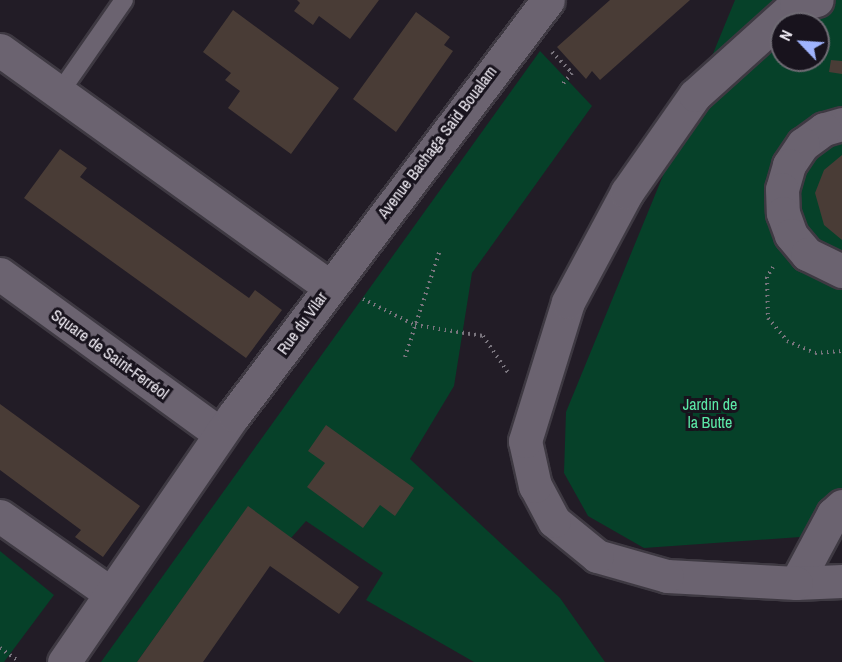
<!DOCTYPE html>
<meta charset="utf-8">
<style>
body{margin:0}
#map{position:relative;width:842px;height:662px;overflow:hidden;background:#221c26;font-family:"Archivo Narrow",sans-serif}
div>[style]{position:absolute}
.green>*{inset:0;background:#064129}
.building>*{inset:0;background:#493c36}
.path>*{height:4px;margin-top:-2px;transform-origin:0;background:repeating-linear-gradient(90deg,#7a757e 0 1.5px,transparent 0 6px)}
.roads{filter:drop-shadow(2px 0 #3e3942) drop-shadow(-2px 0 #3e3942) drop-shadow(0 2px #3e3942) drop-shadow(0 -2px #3e3942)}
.service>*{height:18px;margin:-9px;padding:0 9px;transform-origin:9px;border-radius:9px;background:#6b6370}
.minor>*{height:33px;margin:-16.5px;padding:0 16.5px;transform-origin:16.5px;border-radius:16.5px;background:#6b6370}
span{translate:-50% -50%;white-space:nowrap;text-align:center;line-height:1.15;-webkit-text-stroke:6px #18131d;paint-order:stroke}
.street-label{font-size:16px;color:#f2eef6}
.park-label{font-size:16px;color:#5be8a7}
.north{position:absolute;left:770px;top:12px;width:60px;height:60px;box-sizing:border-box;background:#18131d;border:2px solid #6f6b74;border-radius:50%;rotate:295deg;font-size:16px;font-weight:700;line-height:24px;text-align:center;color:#f2eef6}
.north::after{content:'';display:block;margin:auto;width:21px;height:27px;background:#9fb3fd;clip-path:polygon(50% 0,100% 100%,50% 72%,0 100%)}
</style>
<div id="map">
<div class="green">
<i style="clip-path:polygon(evenodd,735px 0,842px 0,842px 534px,644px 548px,588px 516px,564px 473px,566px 412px,735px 0,782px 24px,818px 24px,818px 60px,782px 60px,782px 24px)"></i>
<i style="clip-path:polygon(540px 51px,592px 106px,472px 273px,454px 386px,410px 459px,560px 598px,605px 662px,474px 662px,366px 600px,383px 573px,306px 521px,291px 538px,248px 507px,137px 662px,101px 662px)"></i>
<i style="clip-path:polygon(0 551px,54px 595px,4px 662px,0 662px)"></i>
</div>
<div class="building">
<i style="clip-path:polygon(297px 0,379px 0,350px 39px,319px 16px,313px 25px,294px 11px,300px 3px)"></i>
<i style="clip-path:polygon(610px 0,690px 0,600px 80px,592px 71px,586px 79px,557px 47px)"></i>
<i style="clip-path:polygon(233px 10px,339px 88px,291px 154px,228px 108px,240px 91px,225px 80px,231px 73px,203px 52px)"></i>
<i style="clip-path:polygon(416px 12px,450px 37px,444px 45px,453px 51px,396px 132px,353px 99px)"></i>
<i style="clip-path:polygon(831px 60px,842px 61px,842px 74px,829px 72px)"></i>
<i style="clip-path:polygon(60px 149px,87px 168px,80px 177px,249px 298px,255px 290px,282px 310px,246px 358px,24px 198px)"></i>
<i style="clip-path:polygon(842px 155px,842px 240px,824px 225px,815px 193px,824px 170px)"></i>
<i style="clip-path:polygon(0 404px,140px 506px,103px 557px,75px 537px,81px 530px,0 470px)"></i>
<i style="clip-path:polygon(326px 425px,414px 488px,395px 516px,380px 505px,363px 528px,307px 487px,325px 463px,308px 451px)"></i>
<i style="clip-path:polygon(248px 506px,359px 587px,339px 614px,270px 566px,203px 662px,137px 662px)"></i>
</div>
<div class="path">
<i style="left:552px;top:52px;width:29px;rotate:46deg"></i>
<i style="left:572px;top:73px;width:16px;rotate:130deg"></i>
<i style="left:773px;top:267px;width:12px;rotate:121deg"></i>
<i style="left:767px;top:277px;width:41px;rotate:88.6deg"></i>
<i style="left:768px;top:318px;width:30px;rotate:50deg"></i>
<i style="left:787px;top:341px;width:30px;rotate:23deg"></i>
<i style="left:815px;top:353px;width:27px;rotate:-4deg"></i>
<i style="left:363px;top:299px;width:58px;rotate:26.6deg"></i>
<i style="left:415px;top:325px;width:69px;rotate:9.2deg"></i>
<i style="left:483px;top:336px;width:46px;rotate:55.6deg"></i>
<i style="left:405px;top:357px;width:113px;rotate:-71.9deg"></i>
<i style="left:0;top:648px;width:24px;rotate:35deg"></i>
</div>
<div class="roads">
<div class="service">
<i style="left:60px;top:92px;width:112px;rotate:-55.2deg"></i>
</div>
<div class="minor">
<i style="left:0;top:50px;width:404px;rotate:35.7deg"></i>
<i style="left:842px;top:124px;width:19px;rotate:164deg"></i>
<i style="left:824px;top:129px;width:26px;rotate:144deg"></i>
<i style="left:803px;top:144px;width:25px;rotate:124deg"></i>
<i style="left:789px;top:165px;width:25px;rotate:106deg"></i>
<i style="left:782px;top:189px;width:24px;rotate:88deg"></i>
<i style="left:783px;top:213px;width:23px;rotate:70deg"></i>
<i style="left:791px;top:235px;width:25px;rotate:50deg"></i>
<i style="left:807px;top:254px;width:39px;rotate:26deg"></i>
<i style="left:0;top:274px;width:272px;rotate:36deg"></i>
<i style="left:842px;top:506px;width:12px;rotate:138deg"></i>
<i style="left:833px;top:514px;width:78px;rotate:118.2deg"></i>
<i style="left:796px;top:583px;width:46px;rotate:-2.5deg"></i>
<i style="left:0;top:516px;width:134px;rotate:35deg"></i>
<i style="left:796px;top:583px;width:129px;rotate:-176.9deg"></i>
<i style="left:667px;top:576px;width:73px;rotate:-164.1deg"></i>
<i style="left:597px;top:556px;width:55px;rotate:-140.9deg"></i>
<i style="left:554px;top:521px;width:40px;rotate:-118deg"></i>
<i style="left:535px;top:486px;width:46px;rotate:-102.5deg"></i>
<i style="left:525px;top:441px;width:145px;rotate:-72.8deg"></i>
<i style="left:568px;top:302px;width:125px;rotate:-61.8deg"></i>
<i style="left:627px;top:192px;width:118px;rotate:-55deg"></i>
<i style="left:695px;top:95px;width:136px;rotate:-42deg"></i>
<i style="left:796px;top:4px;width:21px;rotate:-11deg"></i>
<i style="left:64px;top:662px;width:300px;rotate:-55.5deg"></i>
<i style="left:234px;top:415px;width:520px;rotate:-52.89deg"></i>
</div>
</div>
<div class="street-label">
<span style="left:437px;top:142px;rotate:-53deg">Avenue Bachaga Saïd Boualam</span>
<span style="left:302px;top:323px;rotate:-54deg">Rue du Vilar</span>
<span style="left:110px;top:354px;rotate:36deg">Square de Saint-Ferréol</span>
</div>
<div class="park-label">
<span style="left:710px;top:413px">Jardin de<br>la Butte</span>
</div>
<div class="north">N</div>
</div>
